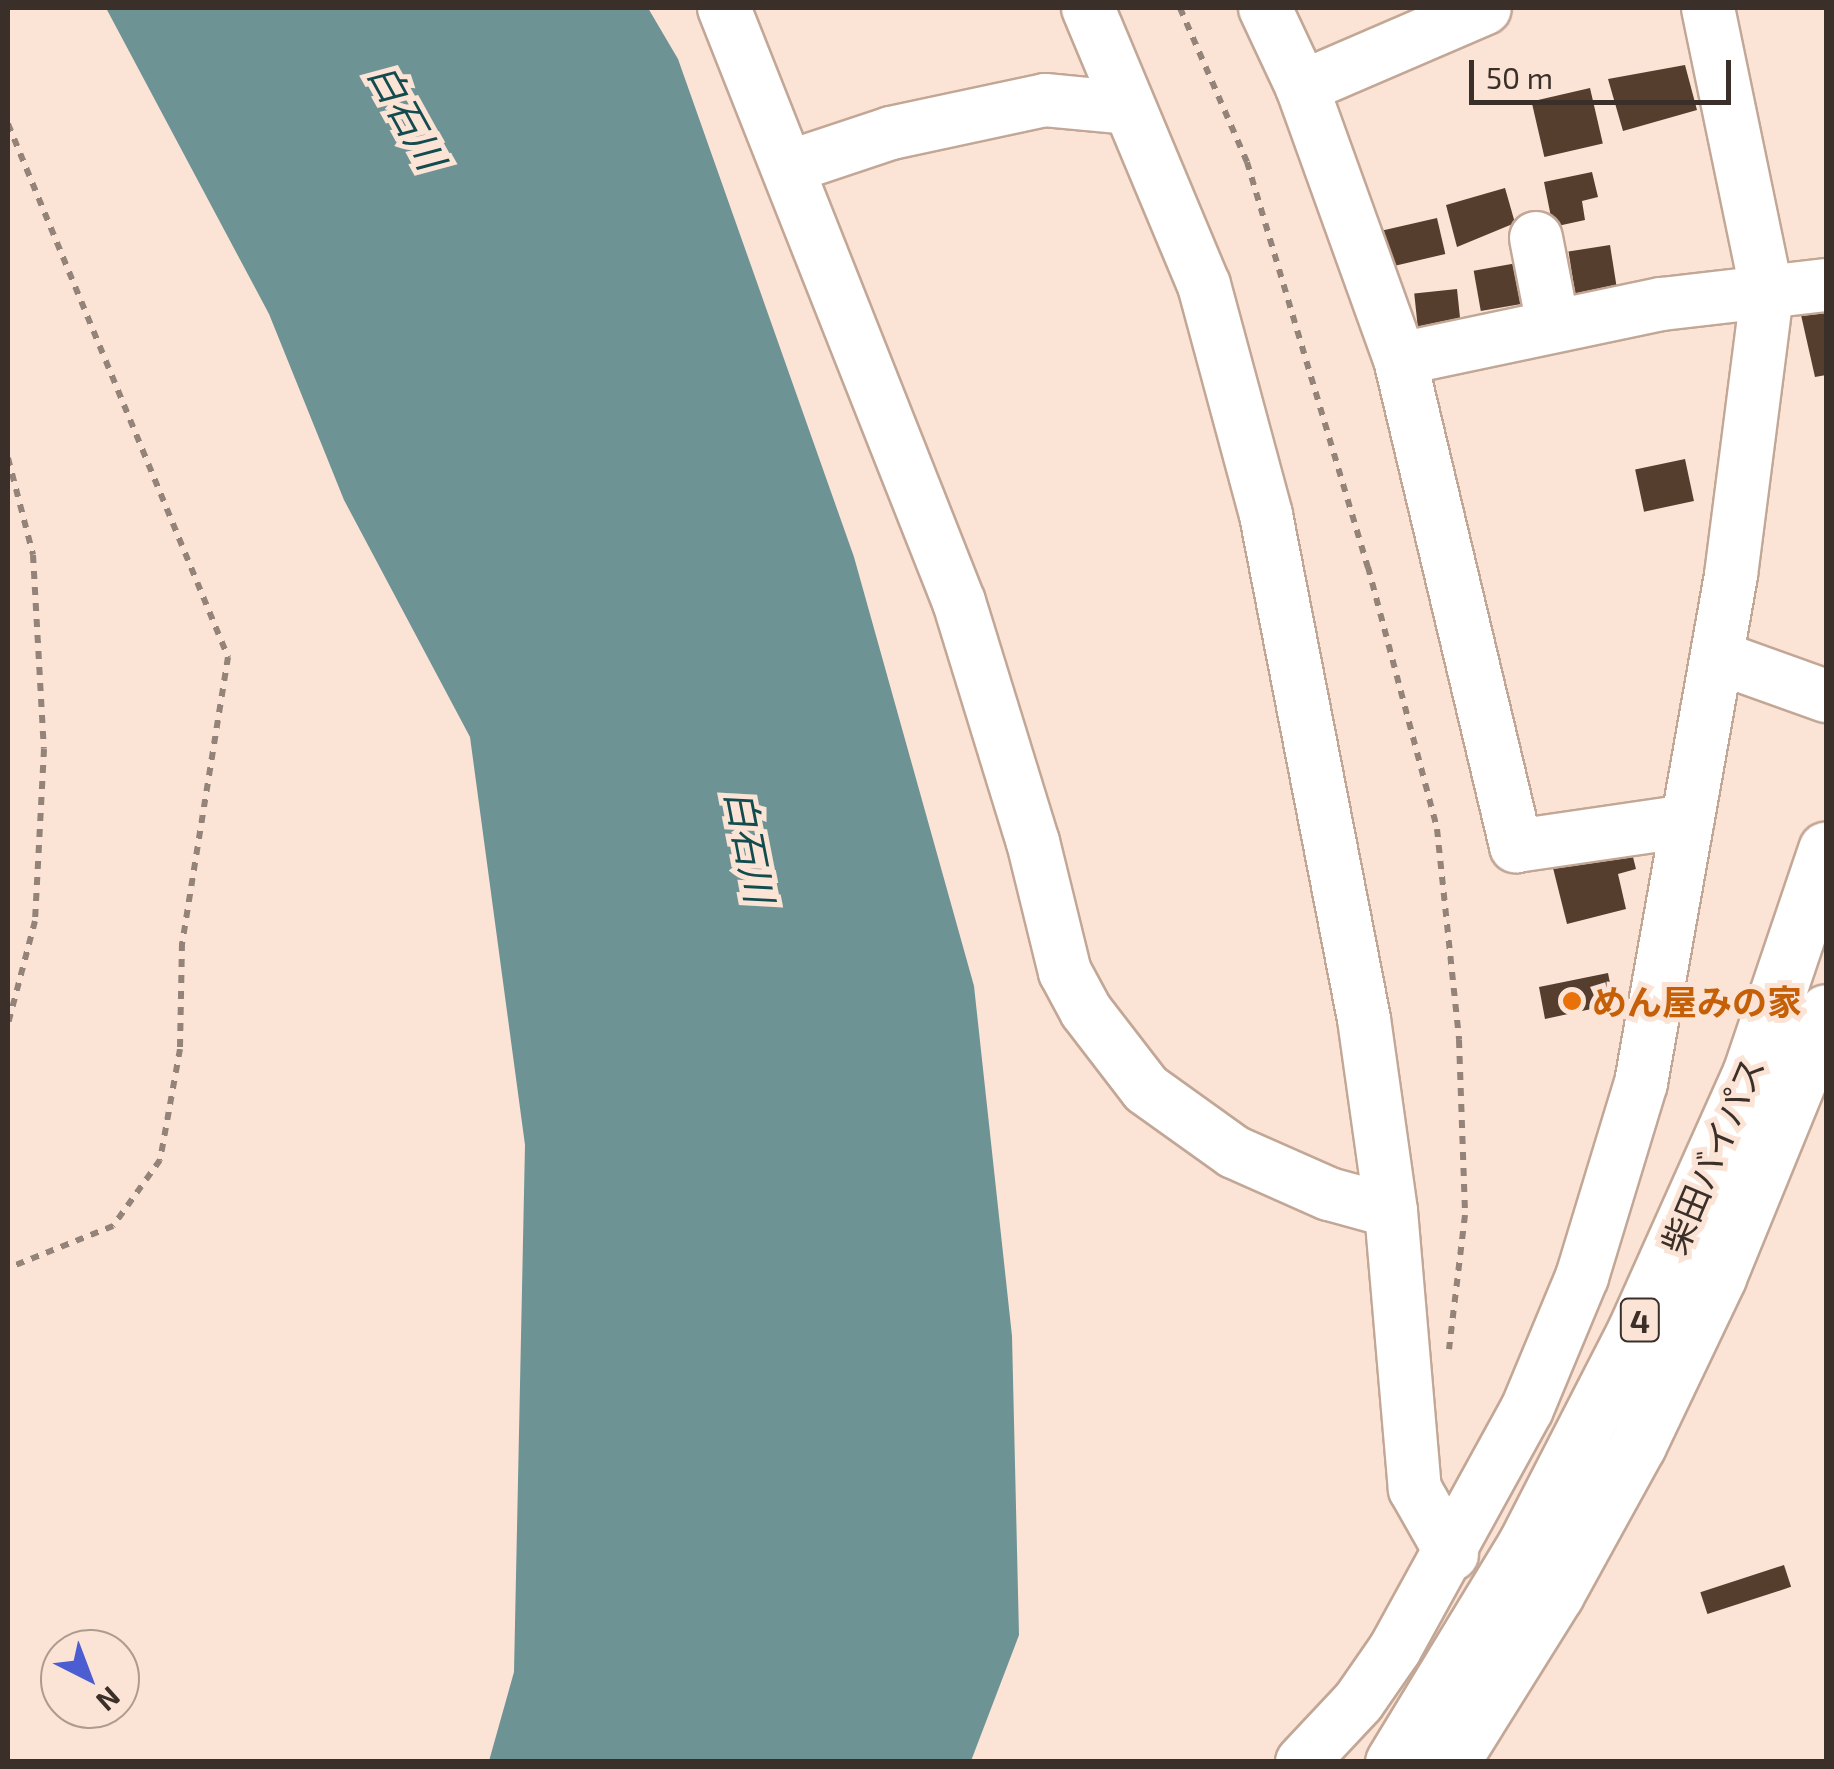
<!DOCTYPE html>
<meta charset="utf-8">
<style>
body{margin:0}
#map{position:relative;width:1834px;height:1769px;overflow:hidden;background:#fbe3d5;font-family:"Exo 2","Noto Sans JP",sans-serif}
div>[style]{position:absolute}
.water>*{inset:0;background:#6d9395}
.building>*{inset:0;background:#563e2f;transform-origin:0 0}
.path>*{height:6px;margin-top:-3px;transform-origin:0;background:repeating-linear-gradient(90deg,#948379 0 8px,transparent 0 16px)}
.roads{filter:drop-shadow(2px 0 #c3a796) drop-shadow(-2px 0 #c3a796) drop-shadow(0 2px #c3a796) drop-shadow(0 -2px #c3a796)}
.minor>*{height:52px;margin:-26px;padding:0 26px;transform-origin:26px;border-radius:26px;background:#fff}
.highway>*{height:55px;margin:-27.5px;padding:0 27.5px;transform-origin:27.5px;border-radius:27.5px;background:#fff}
.dots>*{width:28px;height:28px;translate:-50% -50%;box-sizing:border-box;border:5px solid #fbe3d5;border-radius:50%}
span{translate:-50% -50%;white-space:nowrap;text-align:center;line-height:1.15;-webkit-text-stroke:10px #fbe3d5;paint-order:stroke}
.shield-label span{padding:2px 8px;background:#fbe3d5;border:2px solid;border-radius:8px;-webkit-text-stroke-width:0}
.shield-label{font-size:32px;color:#3b3029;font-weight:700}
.food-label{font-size:35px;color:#c56008;font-weight:700}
.left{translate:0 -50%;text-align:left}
.street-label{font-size:35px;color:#3b3029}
.water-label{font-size:38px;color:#124c4f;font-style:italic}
.frame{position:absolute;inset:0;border:10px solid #3b3029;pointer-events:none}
.north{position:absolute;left:40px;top:1629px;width:100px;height:100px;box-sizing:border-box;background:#fbe3d5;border:2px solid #ae9b90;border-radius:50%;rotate:138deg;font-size:28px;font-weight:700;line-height:40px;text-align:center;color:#3b3029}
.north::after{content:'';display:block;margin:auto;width:35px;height:45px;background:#4c5cd1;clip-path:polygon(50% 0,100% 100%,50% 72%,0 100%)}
.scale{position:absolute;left:1469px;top:60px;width:262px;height:45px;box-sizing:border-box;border:5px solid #3b3029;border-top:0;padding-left:12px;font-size:30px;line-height:35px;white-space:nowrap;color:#3b3029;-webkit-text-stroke:8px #fbe3d5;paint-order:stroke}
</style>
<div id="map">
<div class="water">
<i style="clip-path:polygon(106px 8px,648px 8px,678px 59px,854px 557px,974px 986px,1012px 1336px,1019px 1635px,971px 1761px,489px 1761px,514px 1672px,525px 1145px,470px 737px,344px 500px,269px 314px)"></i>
</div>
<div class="building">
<i style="clip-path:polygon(1685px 65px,1697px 110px,1623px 131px,1608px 79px)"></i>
<i style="left:1590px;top:88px;width:57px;height:60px;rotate:77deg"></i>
<i style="clip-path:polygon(1592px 172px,1598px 197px,1582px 201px,1585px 220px,1553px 227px,1544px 182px)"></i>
<i style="clip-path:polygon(1505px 188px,1515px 223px,1457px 247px,1446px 205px)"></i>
<i style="left:1437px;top:218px;width:37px;height:56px;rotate:77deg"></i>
<i style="left:1610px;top:245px;width:53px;height:42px;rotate:81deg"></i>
<i style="left:1517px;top:263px;width:41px;height:44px;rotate:80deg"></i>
<i style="left:1457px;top:289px;width:37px;height:43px;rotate:84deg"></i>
<i style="clip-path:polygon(1826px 309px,1826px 375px,1815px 377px,1801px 315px)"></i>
<i style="left:1685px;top:459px;width:43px;height:51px;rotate:78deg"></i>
<i style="clip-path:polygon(1631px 849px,1636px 869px,1618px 874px,1626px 909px,1567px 924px,1553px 868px)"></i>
<i style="clip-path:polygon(1608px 973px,1612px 993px,1602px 995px,1605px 1006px,1545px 1019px,1539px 987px)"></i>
<i style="left:1784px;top:1565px;width:23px;height:88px;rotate:72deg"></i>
</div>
<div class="path">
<i style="left:1180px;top:8px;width:168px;rotate:66.5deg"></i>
<i style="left:1247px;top:162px;width:423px;rotate:73.4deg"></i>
<i style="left:1368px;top:567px;width:271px;rotate:75.2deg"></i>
<i style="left:1437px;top:829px;width:212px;rotate:84deg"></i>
<i style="left:1459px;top:1040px;width:175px;rotate:88deg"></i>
<i style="left:1465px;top:1215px;width:135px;rotate:96.8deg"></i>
<i style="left:8px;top:124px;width:577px;rotate:67.57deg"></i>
<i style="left:228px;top:657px;width:290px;rotate:99.1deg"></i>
<i style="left:182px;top:943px;width:106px;rotate:91.1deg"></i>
<i style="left:180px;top:1049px;width:113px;rotate:100.2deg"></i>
<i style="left:160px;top:1160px;width:81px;rotate:125.5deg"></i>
<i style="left:113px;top:1226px;width:113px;rotate:158.2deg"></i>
<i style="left:8px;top:458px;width:100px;rotate:75.5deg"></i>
<i style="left:33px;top:555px;width:194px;rotate:86.8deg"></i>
<i style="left:44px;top:749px;width:172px;rotate:93deg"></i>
<i style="left:35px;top:921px;width:106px;rotate:104.7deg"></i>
</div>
<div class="roads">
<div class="minor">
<i style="left:724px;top:8px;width:639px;rotate:68.42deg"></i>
<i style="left:959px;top:602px;width:251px;rotate:72.9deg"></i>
<i style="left:1033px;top:842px;width:134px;rotate:76.2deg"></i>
<i style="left:1065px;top:972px;width:44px;rotate:61.7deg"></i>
<i style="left:1086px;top:1011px;width:98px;rotate:52.4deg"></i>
<i style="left:1146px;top:1089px;width:108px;rotate:35.6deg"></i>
<i style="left:1234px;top:1152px;width:104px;rotate:23.9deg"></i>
<i style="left:1329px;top:1194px;width:64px;rotate:15.3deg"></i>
<i style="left:1088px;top:8px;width:300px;rotate:67.3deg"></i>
<i style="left:1204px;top:285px;width:238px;rotate:74.9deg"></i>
<i style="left:1266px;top:515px;width:513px;rotate:79deg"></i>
<i style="left:1364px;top:1019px;width:194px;rotate:82deg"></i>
<i style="left:1391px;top:1211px;width:279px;rotate:85.1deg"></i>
<i style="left:1415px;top:1489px;width:75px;rotate:60.4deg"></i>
<i style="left:1265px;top:8px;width:87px;rotate:64.9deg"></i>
<i style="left:1302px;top:87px;width:289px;rotate:70.2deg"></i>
<i style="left:1400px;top:359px;width:268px;rotate:-11.9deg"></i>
<i style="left:1662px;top:304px;width:165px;rotate:-6.6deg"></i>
<i style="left:1302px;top:87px;width:199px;rotate:-23.3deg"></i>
<i style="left:789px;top:167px;width:108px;rotate:-18.4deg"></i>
<i style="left:891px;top:133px;width:157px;rotate:-12.1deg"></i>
<i style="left:1045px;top:100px;width:83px;rotate:5.5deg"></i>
<i style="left:1536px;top:238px;width:89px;rotate:78.9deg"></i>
<i style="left:1400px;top:359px;width:501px;rotate:76.6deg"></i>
<i style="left:1516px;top:846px;width:173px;rotate:-8.3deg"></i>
<i style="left:1717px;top:657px;width:116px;rotate:19.7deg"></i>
<i style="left:1302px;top:1762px;width:83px;rotate:-46.9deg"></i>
<i style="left:1359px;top:1701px;width:63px;rotate:-55.3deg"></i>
<i style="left:1395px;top:1649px;width:274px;rotate:-61.2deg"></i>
<i style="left:1527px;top:1409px;width:143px;rotate:-67.4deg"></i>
<i style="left:1582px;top:1277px;width:203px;rotate:-73.1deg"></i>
<i style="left:1641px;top:1083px;width:516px;rotate:-79.95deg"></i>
<i style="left:1731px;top:575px;width:284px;rotate:-82.7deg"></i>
<i style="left:1767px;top:293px;width:291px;rotate:-101.7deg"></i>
</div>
<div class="highway">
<i style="left:1393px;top:1762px;width:256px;rotate:-58.7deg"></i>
<i style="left:1526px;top:1543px;width:236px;rotate:-62.8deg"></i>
<i style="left:1634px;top:1333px;width:284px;rotate:-65.9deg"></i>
<i style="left:1750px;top:1074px;width:237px;rotate:-71.3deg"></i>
<i style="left:1451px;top:1762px;width:198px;rotate:-58deg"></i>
<i style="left:1556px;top:1594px;width:170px;rotate:-61.2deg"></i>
<i style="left:1638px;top:1445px;width:186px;rotate:-64.5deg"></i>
<i style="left:1718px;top:1277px;width:286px;rotate:-67.8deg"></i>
</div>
</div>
<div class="dots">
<i style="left:1572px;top:1001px;background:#e8710a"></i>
</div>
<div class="shield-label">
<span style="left:1640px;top:1320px">4</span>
</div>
<div class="food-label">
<span class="left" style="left:1592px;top:1001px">めん屋みの家</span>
</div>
<div class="street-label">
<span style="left:1712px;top:1155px;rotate:-67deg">柴田バイパス</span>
</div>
<div class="water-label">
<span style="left:407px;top:116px;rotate:61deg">白石川</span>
<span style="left:750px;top:846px;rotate:79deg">白石川</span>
</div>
<div class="frame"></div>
<div class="north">N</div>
<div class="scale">50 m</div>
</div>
